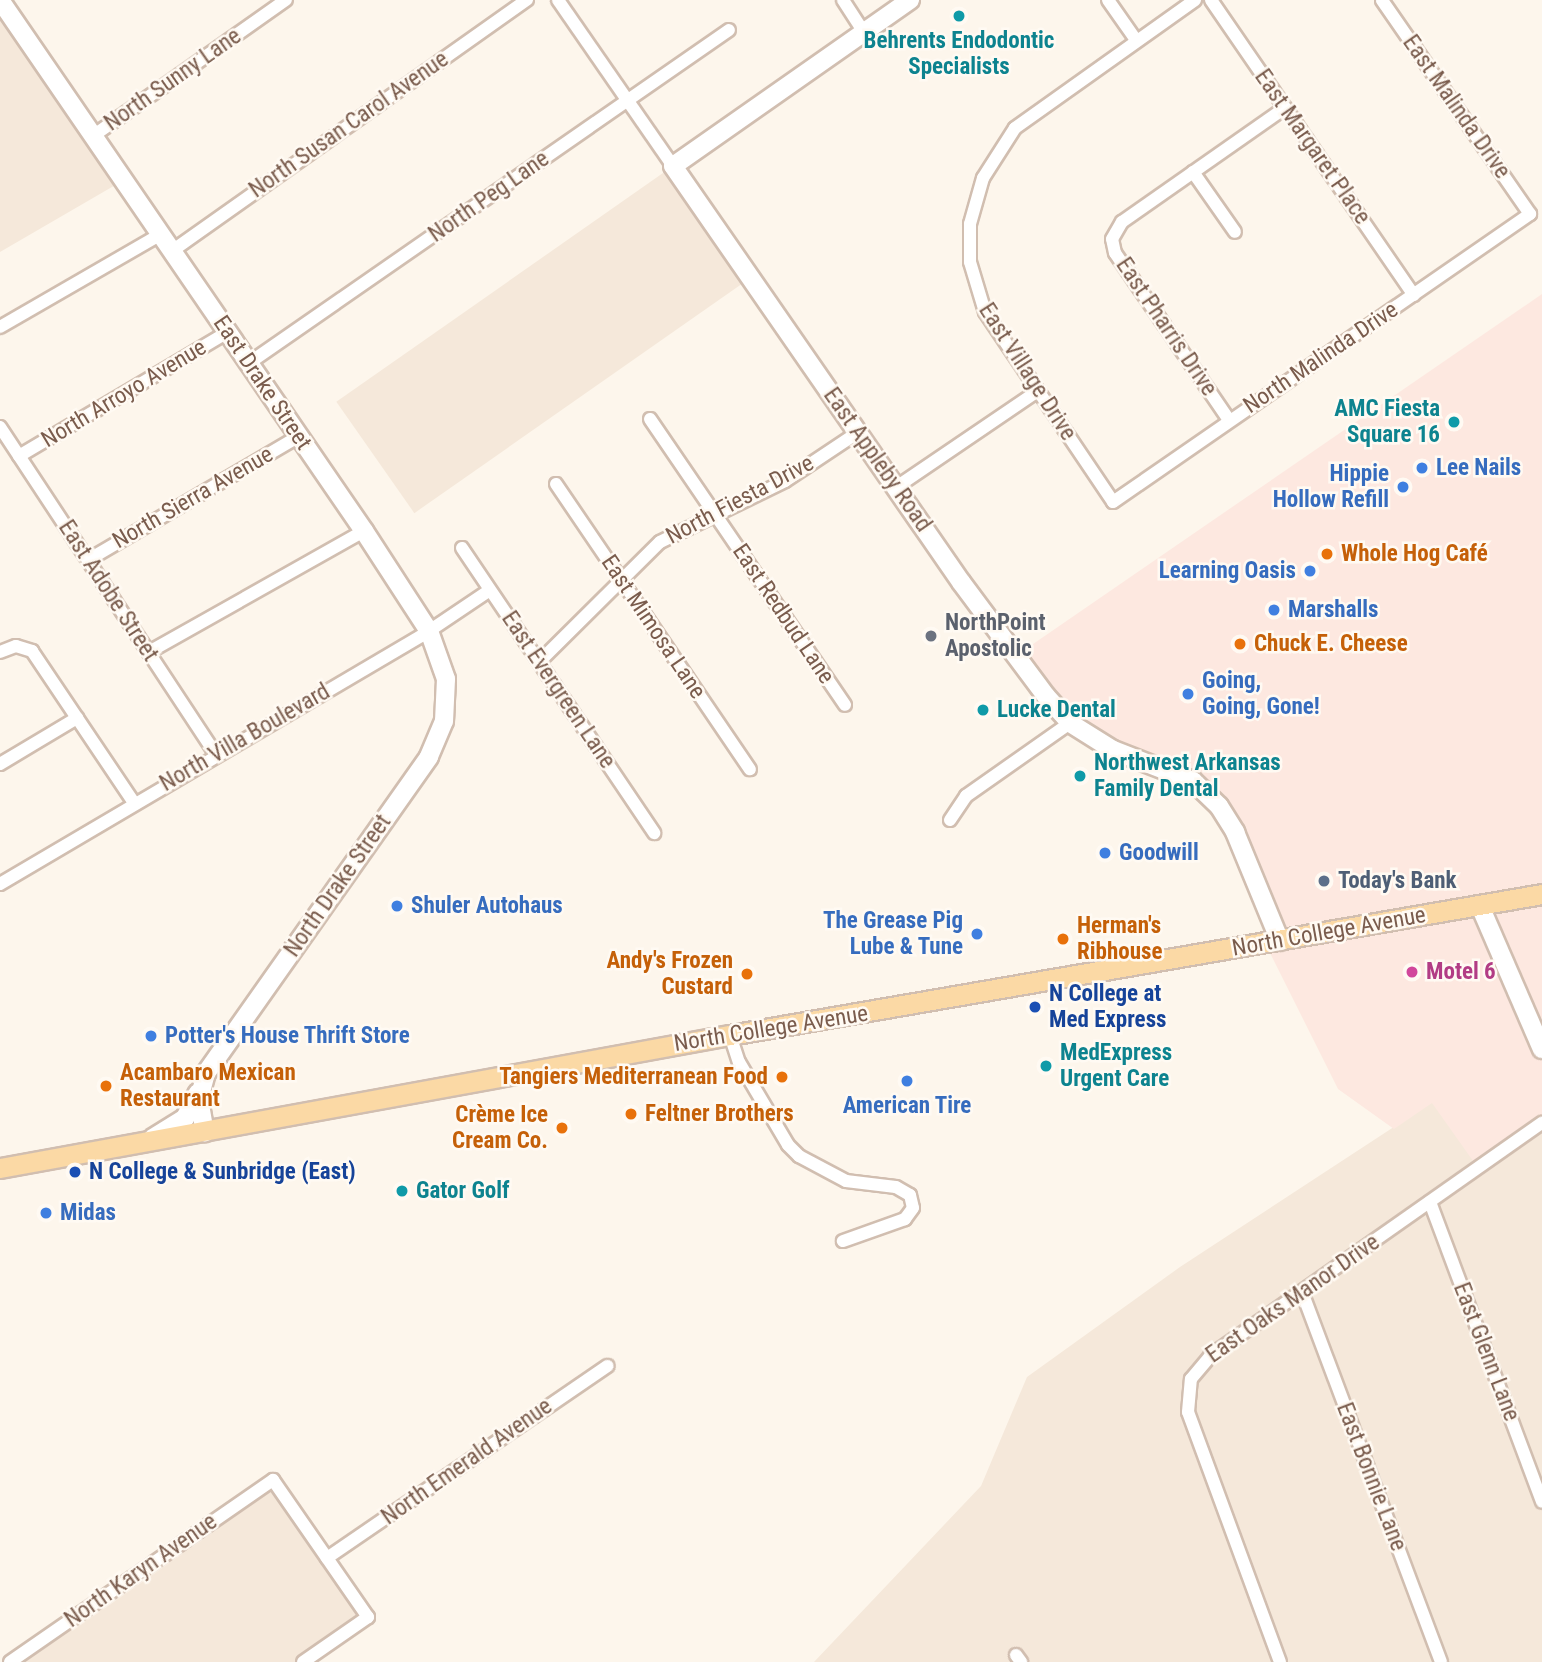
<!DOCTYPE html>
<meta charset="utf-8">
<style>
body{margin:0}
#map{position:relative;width:1542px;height:1662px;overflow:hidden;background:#fdf6ec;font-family:"Roboto Condensed",sans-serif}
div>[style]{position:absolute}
.residential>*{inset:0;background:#f5e8da;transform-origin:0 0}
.commercial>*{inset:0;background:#fde8e0}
.roads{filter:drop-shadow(2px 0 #d1beb0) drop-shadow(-2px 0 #d1beb0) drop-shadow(0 2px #d1beb0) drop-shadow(0 -2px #d1beb0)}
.street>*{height:12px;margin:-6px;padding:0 6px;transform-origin:6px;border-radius:6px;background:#fff}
.secondary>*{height:18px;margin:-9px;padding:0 9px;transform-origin:9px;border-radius:9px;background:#fff}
.primary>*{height:19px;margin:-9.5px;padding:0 9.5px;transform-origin:9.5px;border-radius:9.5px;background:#fbd9a5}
.dots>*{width:19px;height:19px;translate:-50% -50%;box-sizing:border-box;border:4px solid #fffaf3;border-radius:50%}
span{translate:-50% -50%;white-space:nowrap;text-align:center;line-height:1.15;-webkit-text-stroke:5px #fffaf3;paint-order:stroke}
.culture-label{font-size:23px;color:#0d838f;font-weight:700}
.right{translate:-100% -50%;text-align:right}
.left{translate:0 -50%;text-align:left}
.street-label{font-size:23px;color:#7a5c4d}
.shop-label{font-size:23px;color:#366cbe;font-weight:700}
.food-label{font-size:23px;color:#c56008;font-weight:700}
.worship-label{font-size:23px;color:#5b616d;font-weight:700}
.service-label{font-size:23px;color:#4e5e75;font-weight:700}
.hotel-label{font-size:23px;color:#b23c85;font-weight:700}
.transit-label{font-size:23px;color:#164399;font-weight:700}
</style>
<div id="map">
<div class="residential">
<i style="clip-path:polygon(0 0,124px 180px,0 252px)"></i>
<i style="left:673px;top:166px;width:136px;height:411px;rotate:55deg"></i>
<i style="clip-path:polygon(1432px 1102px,1542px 1123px,1542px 1662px,814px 1662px,981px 1486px,1027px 1377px,1180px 1267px)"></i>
<i style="clip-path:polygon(273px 1480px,368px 1617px,303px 1662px,10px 1662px)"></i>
</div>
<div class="commercial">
<i style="clip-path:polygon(1542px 294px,1542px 1123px,1478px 1168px,1432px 1103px,1394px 1129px,1338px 1089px,1265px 943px,1279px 941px,1219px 806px,1070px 723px,1014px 657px)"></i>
</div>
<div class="roads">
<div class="street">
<i style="left:558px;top:0;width:202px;rotate:55.3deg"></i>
<i style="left:843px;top:0;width:38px;rotate:57deg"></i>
<i style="left:1108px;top:0;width:49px;rotate:55deg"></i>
<i style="left:1195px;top:0;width:221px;rotate:144.6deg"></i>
<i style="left:1015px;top:128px;width:59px;rotate:122.6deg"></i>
<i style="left:983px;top:178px;width:48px;rotate:105.8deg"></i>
<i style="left:970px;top:224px;width:38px;rotate:90deg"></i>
<i style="left:970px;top:262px;width:52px;rotate:73.3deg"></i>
<i style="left:985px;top:312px;width:229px;rotate:56deg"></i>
<i style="left:1113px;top:502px;width:507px;rotate:-34.63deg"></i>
<i style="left:1530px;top:214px;width:260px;rotate:-124.7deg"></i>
<i style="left:1211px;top:0;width:358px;rotate:55.5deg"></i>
<i style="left:93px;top:136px;width:236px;rotate:-35.2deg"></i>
<i style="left:1193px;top:172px;width:73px;rotate:55deg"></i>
<i style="left:172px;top:251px;width:435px;rotate:-35.3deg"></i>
<i style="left:0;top:327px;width:186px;rotate:-30deg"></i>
<i style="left:249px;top:363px;width:584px;rotate:-34.75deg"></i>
<i style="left:650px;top:419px;width:346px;rotate:55.7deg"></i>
<i style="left:1229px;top:420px;width:202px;rotate:-124.3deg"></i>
<i style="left:1115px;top:253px;width:14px;rotate:-102deg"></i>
<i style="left:1112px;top:239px;width:20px;rotate:-60deg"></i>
<i style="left:1122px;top:222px;width:199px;rotate:-35deg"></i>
<i style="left:0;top:427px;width:392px;rotate:56.6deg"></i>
<i style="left:19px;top:456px;width:243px;rotate:-30.7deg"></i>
<i style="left:556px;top:484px;width:345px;rotate:55.8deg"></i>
<i style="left:895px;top:488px;width:171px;rotate:-34.2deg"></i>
<i style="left:462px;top:548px;width:344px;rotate:56deg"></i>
<i style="left:88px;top:560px;width:245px;rotate:-30.4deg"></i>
<i style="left:0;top:652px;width:17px;rotate:-21deg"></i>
<i style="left:16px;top:646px;width:17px;rotate:17deg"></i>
<i style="left:32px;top:651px;width:183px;rotate:56.1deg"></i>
<i style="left:149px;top:652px;width:247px;rotate:-29.4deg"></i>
<i style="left:539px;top:662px;width:170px;rotate:-44.8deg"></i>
<i style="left:660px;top:542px;width:139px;rotate:-26deg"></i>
<i style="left:785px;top:481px;width:87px;rotate:-33.7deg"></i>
<i style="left:0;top:764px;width:90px;rotate:-30.9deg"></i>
<i style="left:950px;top:820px;width:29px;rotate:-56deg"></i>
<i style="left:966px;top:796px;width:127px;rotate:-35.1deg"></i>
<i style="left:0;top:884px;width:498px;rotate:-30.5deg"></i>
<i style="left:429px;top:631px;width:73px;rotate:-33.9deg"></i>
<i style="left:730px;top:1035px;width:28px;rotate:72deg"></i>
<i style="left:739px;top:1062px;width:96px;rotate:59.4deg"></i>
<i style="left:788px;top:1145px;width:16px;rotate:45deg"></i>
<i style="left:799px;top:1156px;width:53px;rotate:28deg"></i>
<i style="left:846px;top:1181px;width:50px;rotate:6.8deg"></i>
<i style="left:896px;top:1187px;width:16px;rotate:30deg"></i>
<i style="left:910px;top:1195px;width:13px;rotate:77deg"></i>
<i style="left:913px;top:1208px;width:14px;rotate:126deg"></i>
<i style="left:905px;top:1219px;width:66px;rotate:160.5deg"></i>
<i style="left:1430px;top:1202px;width:320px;rotate:69.5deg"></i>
<i style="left:1302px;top:1292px;width:395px;rotate:69.4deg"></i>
<i style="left:327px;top:1558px;width:340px;rotate:-34.4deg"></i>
<i style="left:1016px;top:1655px;width:9px;rotate:54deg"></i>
<i style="left:10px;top:1662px;width:320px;rotate:-34.7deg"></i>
<i style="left:273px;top:1480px;width:167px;rotate:55.3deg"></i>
<i style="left:368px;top:1617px;width:79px;rotate:145.3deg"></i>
<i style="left:1280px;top:1662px;width:266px;rotate:-110.2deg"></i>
<i style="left:1188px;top:1412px;width:33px;rotate:-85deg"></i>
<i style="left:1191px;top:1379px;width:30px;rotate:-50deg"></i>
<i style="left:1210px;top:1356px;width:406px;rotate:-35.1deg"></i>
</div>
<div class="secondary">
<i style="left:0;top:0;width:644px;rotate:55.57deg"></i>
<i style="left:364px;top:531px;width:119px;rotate:57deg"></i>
<i style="left:429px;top:631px;width:51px;rotate:70.5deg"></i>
<i style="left:446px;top:679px;width:42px;rotate:92.7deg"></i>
<i style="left:444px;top:721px;width:39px;rotate:113deg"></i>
<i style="left:429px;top:757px;width:387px;rotate:125.2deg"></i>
<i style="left:206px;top:1073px;width:27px;rotate:105deg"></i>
<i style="left:199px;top:1099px;width:34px;rotate:80deg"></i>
<i style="left:910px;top:0;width:289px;rotate:145deg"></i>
<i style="left:673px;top:166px;width:506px;rotate:55.3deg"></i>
<i style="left:961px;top:582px;width:142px;rotate:53.3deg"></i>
<i style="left:1046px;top:696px;width:36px;rotate:48deg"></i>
<i style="left:1070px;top:723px;width:51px;rotate:32.1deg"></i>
<i style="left:1113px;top:750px;width:86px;rotate:21.2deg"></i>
<i style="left:1193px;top:781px;width:36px;rotate:44deg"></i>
<i style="left:1219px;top:806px;width:31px;rotate:58deg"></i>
<i style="left:1235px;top:832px;width:118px;rotate:67.6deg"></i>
<i style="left:1480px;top:906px;width:156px;rotate:66.6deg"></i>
<i style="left:153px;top:1138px;width:38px;rotate:-32deg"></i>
<i style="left:185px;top:1118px;width:28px;rotate:-63deg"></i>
</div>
<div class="primary">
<i style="left:0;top:1168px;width:742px;rotate:-10.33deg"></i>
<i style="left:730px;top:1035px;width:824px;rotate:-9.85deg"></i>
</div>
</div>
<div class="dots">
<i style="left:959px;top:16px;background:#0f9aa8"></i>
<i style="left:1454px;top:422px;background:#0f9aa8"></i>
<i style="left:1422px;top:468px;background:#3f7fe0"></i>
<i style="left:1403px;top:487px;background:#3f7fe0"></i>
<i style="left:1327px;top:554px;background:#e8710a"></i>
<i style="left:1310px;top:571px;background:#3f7fe0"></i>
<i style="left:1274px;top:610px;background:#3f7fe0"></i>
<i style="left:931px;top:636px;background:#6b7280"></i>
<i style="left:1240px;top:644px;background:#e8710a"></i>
<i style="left:1188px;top:694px;background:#3f7fe0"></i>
<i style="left:983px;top:710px;background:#0f9aa8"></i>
<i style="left:1080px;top:776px;background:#0f9aa8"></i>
<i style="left:1105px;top:853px;background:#3f7fe0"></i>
<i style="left:1324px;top:881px;background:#5c6f8a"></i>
<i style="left:397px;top:906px;background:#3f7fe0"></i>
<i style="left:977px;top:934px;background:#3f7fe0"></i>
<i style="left:1063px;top:939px;background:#e8710a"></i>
<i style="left:1412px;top:972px;background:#d1479c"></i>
<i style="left:747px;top:974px;background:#e8710a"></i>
<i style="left:1035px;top:1007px;background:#1a4fb4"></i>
<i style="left:151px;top:1036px;background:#3f7fe0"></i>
<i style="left:1046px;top:1066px;background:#0f9aa8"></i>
<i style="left:782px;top:1077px;background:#e8710a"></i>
<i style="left:907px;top:1081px;background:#3f7fe0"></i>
<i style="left:106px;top:1086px;background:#e8710a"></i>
<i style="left:631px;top:1114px;background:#e8710a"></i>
<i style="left:562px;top:1128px;background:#e8710a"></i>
<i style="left:75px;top:1172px;background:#1a4fb4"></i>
<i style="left:402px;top:1191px;background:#0f9aa8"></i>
<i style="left:46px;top:1213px;background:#3f7fe0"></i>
</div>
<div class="culture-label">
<span style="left:959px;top:54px">Behrents Endodontic<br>Specialists</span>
<span class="right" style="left:1440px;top:422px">AMC Fiesta<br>Square 16</span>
<span class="left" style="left:997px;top:710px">Lucke Dental</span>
<span class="left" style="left:1094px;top:776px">Northwest Arkansas<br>Family Dental</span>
<span class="left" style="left:1060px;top:1066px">MedExpress<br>Urgent Care</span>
<span class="left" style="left:416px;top:1191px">Gator Golf</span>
</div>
<div class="street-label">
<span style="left:173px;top:80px;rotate:-35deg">North Sunny Lane</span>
<span style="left:1456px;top:107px;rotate:55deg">East Malinda Drive</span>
<span style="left:349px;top:125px;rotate:-35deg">North Susan Carol Avenue</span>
<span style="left:1312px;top:147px;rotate:55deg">East Margaret Place</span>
<span style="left:489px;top:197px;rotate:-35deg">North Peg Lane</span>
<span style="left:1166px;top:327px;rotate:56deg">East Pharris Drive</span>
<span style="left:1321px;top:358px;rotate:-34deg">North Malinda Drive</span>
<span style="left:1027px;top:372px;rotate:57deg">East Village Drive</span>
<span style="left:262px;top:383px;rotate:56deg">East Drake Street</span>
<span style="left:124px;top:394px;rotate:-31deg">North Arroyo Avenue</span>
<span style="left:877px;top:460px;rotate:55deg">East Appleby Road</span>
<span style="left:193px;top:498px;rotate:-30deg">North Sierra Avenue</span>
<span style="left:740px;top:500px;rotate:-28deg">North Fiesta Drive</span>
<span style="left:108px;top:591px;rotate:57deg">East Adobe Street</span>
<span style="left:783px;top:614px;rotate:56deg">East Redbud Lane</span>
<span style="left:653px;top:627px;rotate:56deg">East Mimosa Lane</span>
<span style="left:558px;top:690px;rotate:56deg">East Evergreen Lane</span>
<span style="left:245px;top:738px;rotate:-30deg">North Villa Boulevard</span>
<span style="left:338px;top:886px;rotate:-55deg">North Drake Street</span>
<span style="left:1329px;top:932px;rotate:-10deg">North College Avenue</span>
<span style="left:771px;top:1029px;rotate:-9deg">North College Avenue</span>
<span style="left:1293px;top:1299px;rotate:-35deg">East Oaks Manor Drive</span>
<span style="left:1486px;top:1352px;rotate:69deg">East Glenn Lane</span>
<span style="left:467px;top:1462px;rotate:-35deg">North Emerald Avenue</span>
<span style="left:1371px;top:1477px;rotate:69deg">East Bonnie Lane</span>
<span style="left:141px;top:1571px;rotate:-35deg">North Karyn Avenue</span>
</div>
<div class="shop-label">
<span class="left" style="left:1436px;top:468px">Lee Nails</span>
<span class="right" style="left:1389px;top:487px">Hippie<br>Hollow Refill</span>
<span class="right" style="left:1296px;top:571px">Learning Oasis</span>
<span class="left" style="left:1288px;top:610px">Marshalls</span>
<span class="left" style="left:1202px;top:694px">Going,<br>Going, Gone!</span>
<span class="left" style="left:1119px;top:853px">Goodwill</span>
<span class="left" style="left:411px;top:906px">Shuler Autohaus</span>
<span class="right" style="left:963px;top:934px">The Grease Pig<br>Lube &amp; Tune</span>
<span class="left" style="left:165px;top:1036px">Potter's House Thrift Store</span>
<span style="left:907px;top:1106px">American Tire</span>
<span class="left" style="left:60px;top:1213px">Midas</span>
</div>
<div class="food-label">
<span class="left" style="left:1341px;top:554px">Whole Hog Café</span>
<span class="left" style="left:1254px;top:644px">Chuck E. Cheese</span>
<span class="left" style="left:1077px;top:939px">Herman's<br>Ribhouse</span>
<span class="right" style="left:733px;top:974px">Andy's Frozen<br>Custard</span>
<span class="left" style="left:120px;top:1086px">Acambaro Mexican<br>Restaurant</span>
<span class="right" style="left:768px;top:1077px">Tangiers Mediterranean Food</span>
<span class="left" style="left:645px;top:1114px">Feltner Brothers</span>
<span class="right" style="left:548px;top:1128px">Crème Ice<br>Cream Co.</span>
</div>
<div class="worship-label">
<span class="left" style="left:945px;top:636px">NorthPoint<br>Apostolic</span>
</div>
<div class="service-label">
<span class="left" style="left:1338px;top:881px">Today's Bank</span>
</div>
<div class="hotel-label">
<span class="left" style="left:1426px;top:972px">Motel 6</span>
</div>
<div class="transit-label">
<span class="left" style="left:1049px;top:1007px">N College at<br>Med Express</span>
<span class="left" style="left:89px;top:1172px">N College &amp; Sunbridge (East)</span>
</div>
</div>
